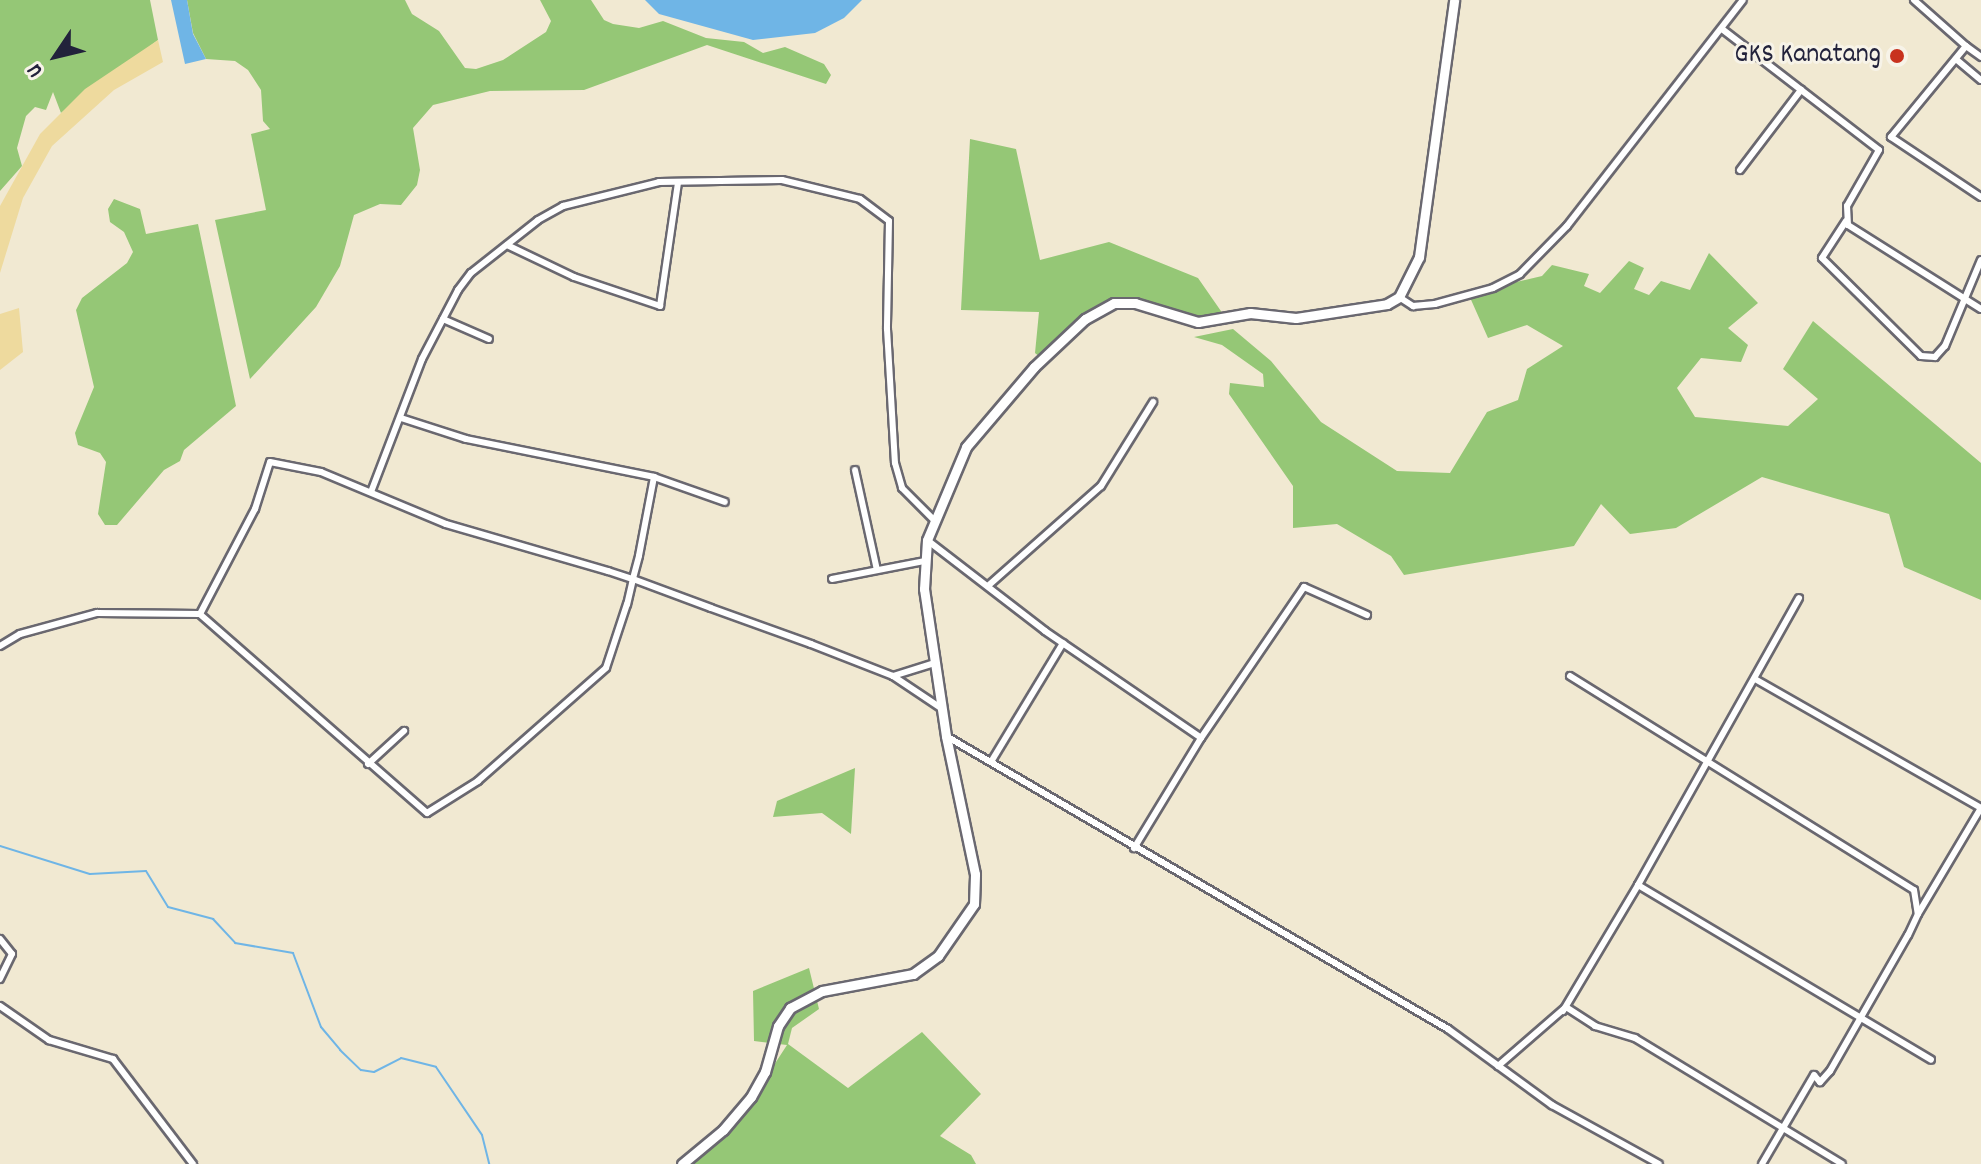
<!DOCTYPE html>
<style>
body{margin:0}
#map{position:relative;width:1981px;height:1164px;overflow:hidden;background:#f1e9d2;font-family:Dekko,sans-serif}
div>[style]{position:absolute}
.green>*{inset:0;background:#95c776}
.sand>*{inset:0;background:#eeda9e}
.water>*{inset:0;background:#6fb5e6}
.stream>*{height:2px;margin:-1px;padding:0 1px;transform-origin:1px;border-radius:1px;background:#6fb5e6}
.roads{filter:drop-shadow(2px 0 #6a6870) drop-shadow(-2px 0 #6a6870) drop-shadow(0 2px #6a6870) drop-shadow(0 -2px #6a6870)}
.street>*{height:6px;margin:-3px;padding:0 3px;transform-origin:3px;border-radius:3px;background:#fff}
.secondary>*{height:9px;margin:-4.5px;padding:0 4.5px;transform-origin:4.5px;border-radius:4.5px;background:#fff}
.dots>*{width:22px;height:22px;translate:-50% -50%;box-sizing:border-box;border:4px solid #f7f3e8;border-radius:50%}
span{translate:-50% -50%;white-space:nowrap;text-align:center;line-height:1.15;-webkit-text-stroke:6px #f7f3e8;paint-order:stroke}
.poi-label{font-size:28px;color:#22223b}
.right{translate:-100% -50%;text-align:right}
.north{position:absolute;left:16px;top:16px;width:80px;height:80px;-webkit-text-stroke:6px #f7f3e8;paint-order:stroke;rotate:235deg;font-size:22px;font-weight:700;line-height:32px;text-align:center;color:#22223b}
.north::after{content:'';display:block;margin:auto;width:28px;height:36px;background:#22223b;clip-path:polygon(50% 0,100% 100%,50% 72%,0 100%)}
</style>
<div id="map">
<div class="green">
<i style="clip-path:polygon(0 0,150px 0,158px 40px,61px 113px,53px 92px,46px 110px,35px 107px,26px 116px,17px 148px,22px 166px,0 191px)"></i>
<i style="clip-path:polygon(187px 0,405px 0,412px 14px,439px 31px,465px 68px,476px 69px,503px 60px,546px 32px,551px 21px,540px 0,591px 0,604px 20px,613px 24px,639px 28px,663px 21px,706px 38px,744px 42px,763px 53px,785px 47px,824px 64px,831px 75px,826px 84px,707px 45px,584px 90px,490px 91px,433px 105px,413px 128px,420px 170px,417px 185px,401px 205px,380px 204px,354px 215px,340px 266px,316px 307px,250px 379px,215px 220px,266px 210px,251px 134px,270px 129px,263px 121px,261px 90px,248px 70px,235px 61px,206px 59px,193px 33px)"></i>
<i style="clip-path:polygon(970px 139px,1016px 149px,1040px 260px,1109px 242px,1198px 278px,1223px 314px,1194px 318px,1143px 300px,1118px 301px,1106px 305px,1046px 362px,1035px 353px,1039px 312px,961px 310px)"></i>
<i style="clip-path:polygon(114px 199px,140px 209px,146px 234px,198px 224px,236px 406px,184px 450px,180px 461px,164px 470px,117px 525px,105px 525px,98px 514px,106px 462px,100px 453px,78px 445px,75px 433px,94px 387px,76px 310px,82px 298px,127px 263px,133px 252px,124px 232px,110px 222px,108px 209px)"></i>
<i style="clip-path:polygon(1709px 253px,1758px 303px,1728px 328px,1748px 345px,1741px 362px,1701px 358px,1677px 388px,1695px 417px,1788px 426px,1818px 399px,1783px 369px,1813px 321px,1981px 463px,1981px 600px,1904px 567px,1889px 514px,1762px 477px,1676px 528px,1630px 534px,1601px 504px,1574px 546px,1404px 575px,1391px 556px,1337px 524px,1293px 528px,1293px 486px,1229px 394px,1230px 383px,1264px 387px,1263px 374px,1222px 345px,1194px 337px,1233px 329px,1271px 361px,1321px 422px,1397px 471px,1450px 473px,1487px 412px,1518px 400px,1527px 369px,1563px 346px,1527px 325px,1488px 338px,1468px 293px,1542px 276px,1552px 265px,1589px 274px,1584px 286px,1600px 293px,1629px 261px,1644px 268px,1634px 289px,1649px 295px,1661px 281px,1690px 290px)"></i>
<i style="clip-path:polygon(855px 768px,851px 834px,822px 813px,773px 817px,777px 801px)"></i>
<i style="clip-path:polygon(809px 968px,819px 1009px,792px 1028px,788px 1044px,848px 1088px,922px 1032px,981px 1094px,940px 1136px,971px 1155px,976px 1164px,681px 1164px,741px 1116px,787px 1045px,754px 1041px,753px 991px)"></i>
</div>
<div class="sand">
<i style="clip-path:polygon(158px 40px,163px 62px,114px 90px,52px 146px,23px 198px,0 273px,0 206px,40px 134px,85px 89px)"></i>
<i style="clip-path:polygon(19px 308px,23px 352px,0 370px,0 314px)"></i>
</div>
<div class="water">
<i style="clip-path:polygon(171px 0,187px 0,193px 34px,206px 59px,185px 64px)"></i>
<i style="clip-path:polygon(645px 0,862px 0,844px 18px,815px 33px,753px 40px,659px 14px)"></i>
</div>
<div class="stream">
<i style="left:0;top:846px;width:94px;rotate:17.3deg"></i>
<i style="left:90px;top:874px;width:56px;rotate:-3.1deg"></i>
<i style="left:146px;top:871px;width:42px;rotate:58.6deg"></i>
<i style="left:168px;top:907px;width:47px;rotate:14.9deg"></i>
<i style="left:213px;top:919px;width:33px;rotate:47deg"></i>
<i style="left:235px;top:943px;width:59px;rotate:9.8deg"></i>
<i style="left:293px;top:953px;width:79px;rotate:69.3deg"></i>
<i style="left:321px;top:1027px;width:30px;rotate:50deg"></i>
<i style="left:340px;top:1050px;width:29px;rotate:44deg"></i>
<i style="left:361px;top:1070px;width:13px;rotate:9deg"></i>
<i style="left:374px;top:1072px;width:30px;rotate:-27deg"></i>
<i style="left:401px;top:1058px;width:36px;rotate:14deg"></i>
<i style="left:436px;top:1067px;width:82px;rotate:55.9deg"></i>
<i style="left:482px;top:1135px;width:30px;rotate:76deg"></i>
</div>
<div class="roads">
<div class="street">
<i style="left:1914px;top:0;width:69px;rotate:41.5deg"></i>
<i style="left:1966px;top:46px;width:118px;rotate:129.5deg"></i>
<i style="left:1891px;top:137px;width:108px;rotate:33.7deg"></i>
<i style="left:1722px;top:29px;width:198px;rotate:37.6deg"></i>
<i style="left:1879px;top:150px;width:64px;rotate:119.7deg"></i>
<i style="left:1847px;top:206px;width:19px;rotate:87deg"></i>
<i style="left:1848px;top:225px;width:157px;rotate:32.3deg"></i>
<i style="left:1966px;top:46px;width:19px;rotate:36deg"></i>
<i style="left:1957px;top:60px;width:31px;rotate:40deg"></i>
<i style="left:1740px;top:170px;width:101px;rotate:-52.7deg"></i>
<i style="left:1846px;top:221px;width:44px;rotate:123deg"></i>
<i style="left:1822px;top:258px;width:139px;rotate:44.7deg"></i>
<i style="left:1921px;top:356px;width:14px;rotate:4deg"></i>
<i style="left:1935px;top:357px;width:15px;rotate:-48deg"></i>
<i style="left:1945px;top:346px;width:93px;rotate:-67.3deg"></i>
<i style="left:507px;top:245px;width:74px;rotate:25.5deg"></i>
<i style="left:574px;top:277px;width:91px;rotate:18.6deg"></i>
<i style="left:660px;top:306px;width:125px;rotate:-81.7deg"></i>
<i style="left:1399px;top:297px;width:17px;rotate:33deg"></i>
<i style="left:1413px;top:306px;width:22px;rotate:-5deg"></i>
<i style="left:1435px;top:304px;width:60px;rotate:-15.4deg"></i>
<i style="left:1493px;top:288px;width:30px;rotate:-27deg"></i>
<i style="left:1520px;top:274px;width:67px;rotate:-45.6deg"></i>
<i style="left:1567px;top:226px;width:286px;rotate:-52.1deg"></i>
<i style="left:443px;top:319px;width:50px;rotate:23.5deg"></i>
<i style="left:401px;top:418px;width:68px;rotate:17.9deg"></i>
<i style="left:466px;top:439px;width:192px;rotate:11.4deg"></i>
<i style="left:654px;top:477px;width:80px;rotate:100.8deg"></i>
<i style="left:639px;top:556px;width:24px;rotate:105deg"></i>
<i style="left:633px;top:579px;width:26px;rotate:103deg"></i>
<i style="left:627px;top:604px;width:67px;rotate:108.2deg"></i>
<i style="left:606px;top:668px;width:171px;rotate:138.6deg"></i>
<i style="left:478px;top:781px;width:60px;rotate:147.9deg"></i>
<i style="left:427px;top:813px;width:302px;rotate:-138.8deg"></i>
<i style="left:200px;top:614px;width:119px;rotate:-62.4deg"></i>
<i style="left:255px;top:509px;width:49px;rotate:-72.3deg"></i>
<i style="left:270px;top:462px;width:52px;rotate:11.1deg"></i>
<i style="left:321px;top:472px;width:135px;rotate:22.6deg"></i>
<i style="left:446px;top:524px;width:169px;rotate:16.2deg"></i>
<i style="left:608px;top:571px;width:26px;rotate:18deg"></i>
<i style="left:633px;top:579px;width:83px;rotate:20.4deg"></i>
<i style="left:711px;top:608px;width:106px;rotate:19.8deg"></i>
<i style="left:811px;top:644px;width:88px;rotate:21.3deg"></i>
<i style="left:893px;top:676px;width:58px;rotate:33.7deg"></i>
<i style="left:855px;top:470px;width:102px;rotate:77.6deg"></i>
<i style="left:654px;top:477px;width:75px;rotate:19.4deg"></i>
<i style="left:371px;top:492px;width:142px;rotate:-69deg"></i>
<i style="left:422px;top:359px;width:78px;rotate:-62.4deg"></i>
<i style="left:458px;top:290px;width:21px;rotate:-53deg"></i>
<i style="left:471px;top:273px;width:85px;rotate:-38.3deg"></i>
<i style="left:538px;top:220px;width:29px;rotate:-29deg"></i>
<i style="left:563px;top:206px;width:99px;rotate:-14deg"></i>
<i style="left:659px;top:182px;width:123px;rotate:-0.9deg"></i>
<i style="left:782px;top:180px;width:80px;rotate:13.7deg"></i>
<i style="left:860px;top:199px;width:36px;rotate:37deg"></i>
<i style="left:889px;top:221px;width:108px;rotate:91.1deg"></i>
<i style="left:887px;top:329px;width:134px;rotate:86.6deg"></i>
<i style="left:895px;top:463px;width:26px;rotate:74deg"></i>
<i style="left:902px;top:488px;width:45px;rotate:45deg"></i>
<i style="left:927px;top:540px;width:149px;rotate:37.6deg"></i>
<i style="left:1045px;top:631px;width:189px;rotate:34.4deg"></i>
<i style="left:1201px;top:738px;width:129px;rotate:121.3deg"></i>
<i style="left:832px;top:579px;width:95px;rotate:-11deg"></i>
<i style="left:989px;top:585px;width:149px;rotate:-41.5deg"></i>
<i style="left:1101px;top:486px;width:99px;rotate:-58.2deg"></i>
<i style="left:0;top:646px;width:23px;rotate:-31deg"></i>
<i style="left:20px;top:634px;width:80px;rotate:-15.3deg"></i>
<i style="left:97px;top:613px;width:103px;rotate:0.6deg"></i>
<i style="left:893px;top:676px;width:44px;rotate:-17.2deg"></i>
<i style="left:1570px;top:676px;width:405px;rotate:31.9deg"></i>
<i style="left:1914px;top:890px;width:24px;rotate:81deg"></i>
<i style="left:1918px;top:914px;width:23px;rotate:115deg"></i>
<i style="left:1908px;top:935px;width:157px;rotate:119.8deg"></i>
<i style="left:1830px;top:1071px;width:15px;rotate:132deg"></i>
<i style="left:1820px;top:1082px;width:9px;rotate:-131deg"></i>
<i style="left:1814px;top:1075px;width:103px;rotate:120.3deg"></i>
<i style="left:1755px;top:679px;width:260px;rotate:29.7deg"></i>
<i style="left:946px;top:736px;width:581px;rotate:30.27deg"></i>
<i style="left:1448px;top:1029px;width:129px;rotate:36.2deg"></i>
<i style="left:1552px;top:1105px;width:122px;rotate:28.9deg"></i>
<i style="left:1201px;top:738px;width:183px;rotate:-55.7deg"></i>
<i style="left:1304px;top:587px;width:69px;rotate:24deg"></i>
<i style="left:991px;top:762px;width:139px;rotate:-58.8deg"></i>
<i style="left:368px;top:764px;width:49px;rotate:-42.5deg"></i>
<i style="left:1638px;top:885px;width:329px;rotate:-60.7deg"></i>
<i style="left:1918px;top:914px;width:123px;rotate:-59.3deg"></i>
<i style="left:0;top:939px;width:19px;rotate:51deg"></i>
<i style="left:12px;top:954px;width:28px;rotate:116deg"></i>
<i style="left:0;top:1006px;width:60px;rotate:34.8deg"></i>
<i style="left:49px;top:1040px;width:67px;rotate:16.5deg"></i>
<i style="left:113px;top:1059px;width:132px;rotate:52.7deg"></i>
<i style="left:1563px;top:1011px;width:147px;rotate:-59.2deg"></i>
<i style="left:1638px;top:885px;width:341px;rotate:30.8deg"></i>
<i style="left:1498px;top:1066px;width:90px;rotate:-40.9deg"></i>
<i style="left:1566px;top:1007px;width:35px;rotate:33deg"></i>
<i style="left:1595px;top:1026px;width:42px;rotate:16.7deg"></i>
<i style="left:1635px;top:1038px;width:242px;rotate:31.3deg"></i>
</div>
<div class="secondary">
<i style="left:682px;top:1164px;width:53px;rotate:-39.7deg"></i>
<i style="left:723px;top:1130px;width:43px;rotate:-49.7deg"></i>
<i style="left:751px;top:1097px;width:29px;rotate:-61deg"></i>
<i style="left:765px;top:1072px;width:48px;rotate:-74.2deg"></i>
<i style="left:778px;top:1026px;width:22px;rotate:-56deg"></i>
<i style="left:790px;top:1008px;width:36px;rotate:-28deg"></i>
<i style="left:822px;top:991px;width:93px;rotate:-10.6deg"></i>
<i style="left:913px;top:974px;width:31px;rotate:-36deg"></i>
<i style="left:938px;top:956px;width:63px;rotate:-55.3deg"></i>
<i style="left:974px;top:904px;width:30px;rotate:-88deg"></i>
<i style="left:975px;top:874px;width:141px;rotate:-101.9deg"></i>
<i style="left:946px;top:736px;width:149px;rotate:-98.5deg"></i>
<i style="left:924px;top:589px;width:49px;rotate:-86.5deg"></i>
<i style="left:927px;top:540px;width:101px;rotate:-67.2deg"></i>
<i style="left:966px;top:447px;width:105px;rotate:-49.6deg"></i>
<i style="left:1034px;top:367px;width:70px;rotate:-43.3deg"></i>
<i style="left:1085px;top:319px;width:33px;rotate:-29deg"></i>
<i style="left:1114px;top:303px;width:21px"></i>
<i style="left:1135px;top:303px;width:66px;rotate:16.8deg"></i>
<i style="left:1198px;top:322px;width:53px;rotate:-9.8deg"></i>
<i style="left:1250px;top:313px;width:46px;rotate:6.2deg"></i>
<i style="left:1296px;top:318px;width:92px;rotate:-8.7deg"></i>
<i style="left:1387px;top:304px;width:14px;rotate:-30deg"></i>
<i style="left:1399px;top:297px;width:45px;rotate:-63.4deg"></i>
<i style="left:1419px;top:257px;width:259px;rotate:-82.2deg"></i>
</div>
</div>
<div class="dots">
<i style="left:1897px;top:56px;background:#c8321e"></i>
</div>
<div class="poi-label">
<span class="right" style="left:1881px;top:56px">GKS Kanatang</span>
</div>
<div class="north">U</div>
</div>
